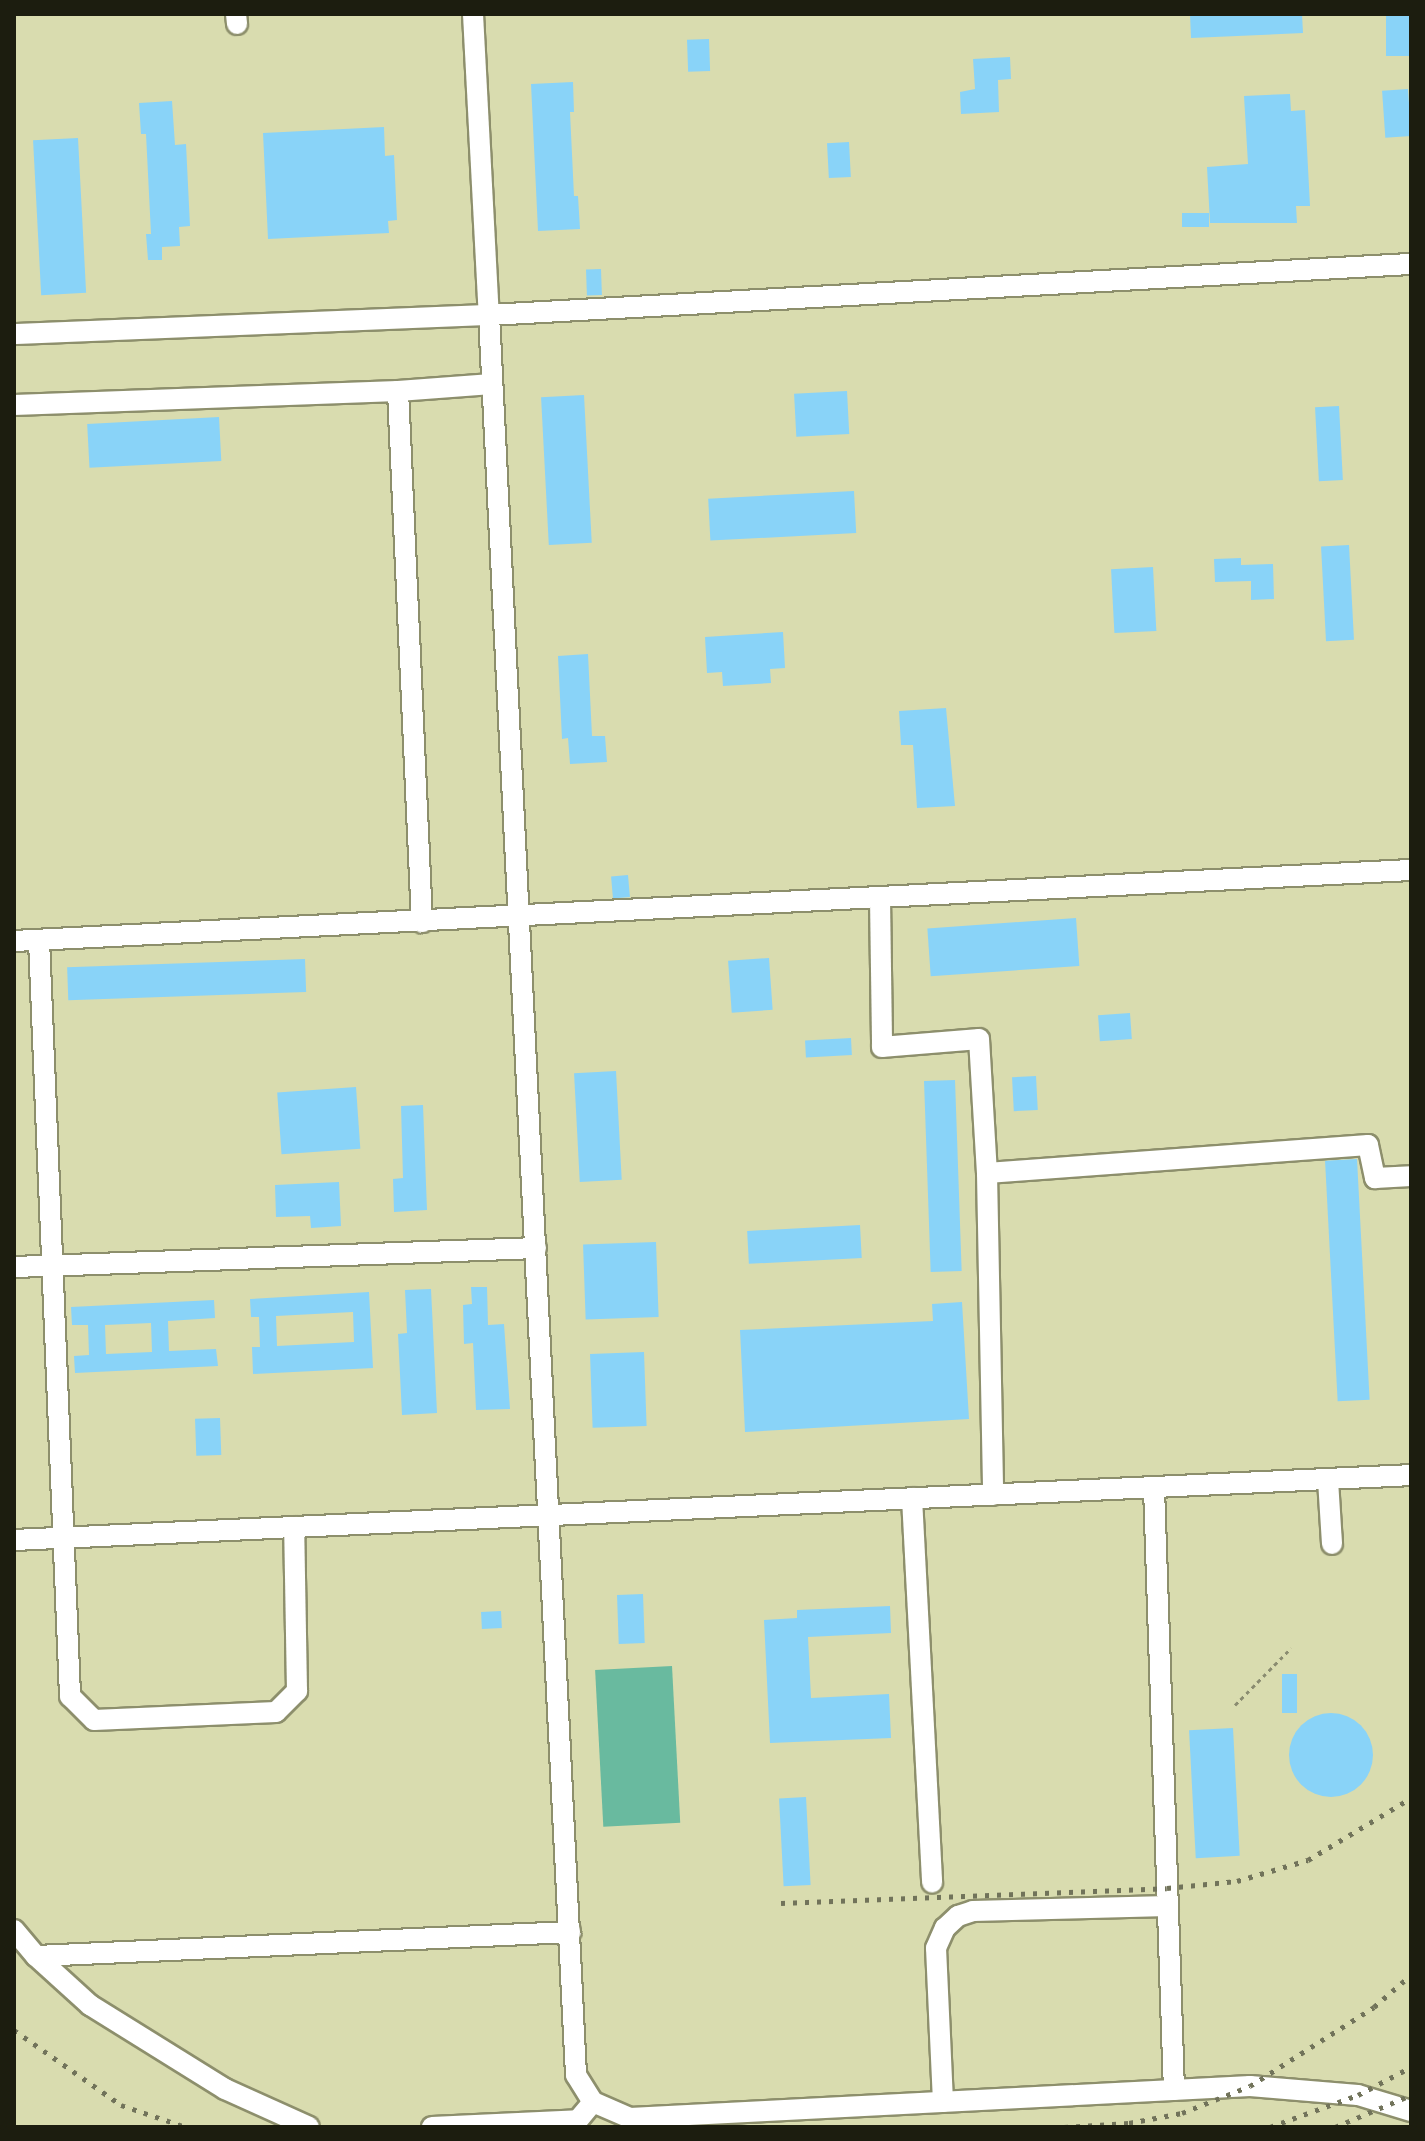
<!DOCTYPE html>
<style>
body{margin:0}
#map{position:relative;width:1425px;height:2141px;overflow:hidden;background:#e5e8c1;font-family:"Times New Roman",serif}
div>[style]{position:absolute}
.built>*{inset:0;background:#d9dcaf;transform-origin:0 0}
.water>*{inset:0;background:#69ba9f;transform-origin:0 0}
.building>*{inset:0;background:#89d3f8;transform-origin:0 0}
.round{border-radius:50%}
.path>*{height:3px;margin-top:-1.5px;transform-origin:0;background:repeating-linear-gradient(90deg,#8a8c70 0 4px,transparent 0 8px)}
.roads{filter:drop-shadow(2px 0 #8d8f6c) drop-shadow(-2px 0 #8d8f6c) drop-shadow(0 2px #8d8f6c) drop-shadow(0 -2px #8d8f6c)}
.minor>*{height:20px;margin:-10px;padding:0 10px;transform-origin:10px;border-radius:10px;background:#fff}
.rail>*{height:5px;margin-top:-2.5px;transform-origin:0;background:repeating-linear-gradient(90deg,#71735a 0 4px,transparent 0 12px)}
span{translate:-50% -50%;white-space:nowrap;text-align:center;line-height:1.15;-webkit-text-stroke:6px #e5e8c1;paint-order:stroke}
.frame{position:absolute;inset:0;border:16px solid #1c1d0f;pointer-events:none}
</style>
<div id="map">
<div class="built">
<i style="left:14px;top:14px;width:1397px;height:2113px"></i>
</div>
<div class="water">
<i style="left:672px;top:1666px;width:157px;height:77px;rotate:87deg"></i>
</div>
<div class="building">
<i style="clip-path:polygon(1190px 14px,1302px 14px,1303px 33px,1191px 38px)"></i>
<i style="left:1386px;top:14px;width:25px;height:42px"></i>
<i style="left:709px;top:39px;width:32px;height:22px;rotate:88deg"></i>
<i style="clip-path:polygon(1010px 57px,1011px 79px,998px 80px,999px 112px,961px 114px,960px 92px,975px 89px,973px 59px)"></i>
<i style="clip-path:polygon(573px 82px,574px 112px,570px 112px,574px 196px,578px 196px,580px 229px,538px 231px,531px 84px)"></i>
<i style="left:1408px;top:89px;width:47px;height:26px;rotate:86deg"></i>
<i style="clip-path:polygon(1290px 94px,1291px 111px,1305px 110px,1310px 206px,1296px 206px,1297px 223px,1210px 223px,1207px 167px,1248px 164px,1244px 96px)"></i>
<i style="clip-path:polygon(172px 101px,175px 145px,186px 144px,190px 226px,179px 227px,180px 246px,162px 247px,162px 260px,148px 260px,146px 234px,151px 234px,146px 134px,141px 134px,139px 103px)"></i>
<i style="clip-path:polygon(384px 127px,385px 156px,394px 155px,397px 220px,388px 221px,389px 233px,268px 239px,263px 133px)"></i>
<i style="left:78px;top:138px;width:155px;height:45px;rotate:87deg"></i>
<i style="left:849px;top:142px;width:35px;height:22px;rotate:87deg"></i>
<i style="left:1209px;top:213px;width:14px;height:27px;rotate:90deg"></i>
<i style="left:601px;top:269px;width:26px;height:15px;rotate:88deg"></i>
<i style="left:847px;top:391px;width:43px;height:53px;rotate:87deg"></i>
<i style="left:584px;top:395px;width:148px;height:43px;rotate:87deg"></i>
<i style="left:1339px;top:406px;width:74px;height:24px;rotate:87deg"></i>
<i style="left:219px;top:417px;width:44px;height:132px;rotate:87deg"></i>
<i style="left:854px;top:491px;width:42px;height:146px;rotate:87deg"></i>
<i style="left:1349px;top:545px;width:95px;height:28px;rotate:87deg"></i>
<i style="clip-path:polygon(1241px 558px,1241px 565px,1273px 564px,1274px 599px,1251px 600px,1251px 581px,1215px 582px,1214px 559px)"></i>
<i style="left:1153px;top:567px;width:64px;height:42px;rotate:87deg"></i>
<i style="clip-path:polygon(783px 632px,785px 668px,770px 669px,771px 683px,723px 686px,722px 672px,707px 673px,705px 637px)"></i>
<i style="clip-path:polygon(588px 654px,592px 736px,605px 736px,607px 762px,570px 764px,568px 738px,562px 739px,558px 656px)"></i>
<i style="clip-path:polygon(946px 708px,955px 806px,917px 808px,913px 745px,901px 745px,899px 711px)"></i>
<i style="left:628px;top:875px;width:22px;height:17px;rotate:85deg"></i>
<i style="left:1076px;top:918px;width:48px;height:149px;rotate:86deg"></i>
<i style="left:769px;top:958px;width:52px;height:41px;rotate:86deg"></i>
<i style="left:305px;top:959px;width:33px;height:238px;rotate:88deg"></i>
<i style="left:1130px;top:1013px;width:26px;height:32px;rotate:86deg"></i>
<i style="left:851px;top:1038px;width:17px;height:46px;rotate:87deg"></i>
<i style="left:616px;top:1071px;width:109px;height:42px;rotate:87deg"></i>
<i style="left:1036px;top:1076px;width:34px;height:24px;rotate:87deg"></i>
<i style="left:955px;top:1080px;width:191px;height:31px;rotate:88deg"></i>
<i style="left:356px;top:1087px;width:62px;height:79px;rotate:86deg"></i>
<i style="clip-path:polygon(423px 1105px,427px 1210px,394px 1212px,393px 1179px,403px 1178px,401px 1106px)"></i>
<i style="left:1357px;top:1159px;width:241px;height:32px;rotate:87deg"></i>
<i style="clip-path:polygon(339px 1182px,341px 1226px,311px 1228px,310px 1216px,276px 1217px,275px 1185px)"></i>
<i style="left:860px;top:1225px;width:33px;height:113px;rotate:87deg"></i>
<i style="left:656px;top:1242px;width:75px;height:73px;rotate:88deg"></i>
<i style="clip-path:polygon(471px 1287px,487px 1287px,488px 1325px,504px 1324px,510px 1409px,476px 1410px,473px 1343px,464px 1344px,463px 1305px,472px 1304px)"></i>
<i style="clip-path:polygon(431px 1289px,437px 1413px,402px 1415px,398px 1334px,407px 1333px,405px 1290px)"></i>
<i style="clip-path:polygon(evenodd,369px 1292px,373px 1368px,253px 1374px,252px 1347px,260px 1347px,259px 1317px,251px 1317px,250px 1299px,369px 1292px,353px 1312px,354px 1342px,277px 1346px,276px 1316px,353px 1312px)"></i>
<i style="clip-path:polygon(evenodd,214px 1300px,215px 1318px,168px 1321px,169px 1351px,216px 1349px,218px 1366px,75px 1373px,74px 1356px,89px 1355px,88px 1325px,72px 1325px,71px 1307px,214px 1300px,151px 1323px,152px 1352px,106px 1354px,105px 1325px,151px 1323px)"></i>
<i style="clip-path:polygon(962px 1302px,969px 1419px,745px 1432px,740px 1330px,933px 1321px,932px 1304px)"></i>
<i style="left:644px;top:1352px;width:74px;height:54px;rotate:88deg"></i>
<i style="left:220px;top:1418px;width:37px;height:25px;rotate:88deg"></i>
<i style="left:643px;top:1594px;width:49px;height:26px;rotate:88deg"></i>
<i style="clip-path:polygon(890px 1606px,891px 1633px,808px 1637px,811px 1698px,889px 1694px,891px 1738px,770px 1743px,764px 1620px,797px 1618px,797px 1610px)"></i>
<i style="left:501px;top:1611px;width:17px;height:20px;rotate:87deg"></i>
<i style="left:1282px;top:1674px;width:15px;height:39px"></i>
<i class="round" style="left:1289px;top:1713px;width:84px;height:84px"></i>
<i style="left:1233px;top:1728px;width:128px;height:44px;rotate:87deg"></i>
<i style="left:806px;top:1797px;width:88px;height:27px;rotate:87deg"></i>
</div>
<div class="path">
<i style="left:1235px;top:1705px;width:80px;rotate:-45.5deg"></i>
</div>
<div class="roads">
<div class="minor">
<i style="left:236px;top:14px;width:10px;rotate:84deg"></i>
<i style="left:473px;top:14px;width:301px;rotate:87deg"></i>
<i style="left:489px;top:315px;width:923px;rotate:-3.17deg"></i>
<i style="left:14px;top:334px;width:475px;rotate:-2.3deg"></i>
<i style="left:489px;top:315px;width:1762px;rotate:87.17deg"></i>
<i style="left:576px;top:2075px;width:32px;rotate:58deg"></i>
<i style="left:593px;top:2102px;width:40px;rotate:23.4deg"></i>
<i style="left:630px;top:2118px;width:621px;rotate:-2.95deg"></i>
<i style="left:1250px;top:2086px;width:108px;rotate:4.8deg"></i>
<i style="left:1358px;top:2095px;width:55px;rotate:16.8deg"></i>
<i style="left:398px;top:391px;width:532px;rotate:87.41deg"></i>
<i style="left:14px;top:405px;width:384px;rotate:-2.1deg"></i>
<i style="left:398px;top:391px;width:94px;rotate:-4.3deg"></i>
<i style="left:880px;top:898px;width:149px;rotate:89.2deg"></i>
<i style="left:882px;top:1047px;width:97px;rotate:-4.7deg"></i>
<i style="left:979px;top:1039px;width:134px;rotate:86.6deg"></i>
<i style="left:987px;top:1173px;width:322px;rotate:88.9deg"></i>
<i style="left:39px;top:940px;width:757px;rotate:87.65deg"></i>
<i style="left:70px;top:1696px;width:34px;rotate:45deg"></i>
<i style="left:94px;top:1720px;width:182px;rotate:-2.5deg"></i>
<i style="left:276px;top:1712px;width:30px;rotate:-45deg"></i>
<i style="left:297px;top:1691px;width:164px;rotate:-91deg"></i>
<i style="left:14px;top:941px;width:1399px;rotate:-2.91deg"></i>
<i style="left:987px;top:1173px;width:382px;rotate:-4.2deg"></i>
<i style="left:1368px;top:1145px;width:34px;rotate:78deg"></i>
<i style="left:1375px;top:1178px;width:36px;rotate:-3deg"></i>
<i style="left:14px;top:1267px;width:522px;rotate:-2.08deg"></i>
<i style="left:1328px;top:1480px;width:64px;rotate:86.4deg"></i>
<i style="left:1154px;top:1488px;width:602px;rotate:88.1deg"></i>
<i style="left:912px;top:1498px;width:385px;rotate:87deg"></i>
<i style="left:14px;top:1540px;width:1399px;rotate:-2.66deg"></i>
<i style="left:14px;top:1930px;width:34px;rotate:50deg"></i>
<i style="left:36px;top:1956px;width:73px;rotate:42.2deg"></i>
<i style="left:90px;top:2005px;width:159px;rotate:31.9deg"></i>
<i style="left:225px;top:2089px;width:92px;rotate:24.3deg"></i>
<i style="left:36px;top:1956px;width:535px;rotate:-2.57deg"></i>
<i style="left:943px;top:2102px;width:154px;rotate:-92.6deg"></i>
<i style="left:936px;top:1948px;width:22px;rotate:-66deg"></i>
<i style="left:945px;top:1928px;width:18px;rotate:-43deg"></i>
<i style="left:958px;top:1916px;width:16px;rotate:-18deg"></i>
<i style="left:973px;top:1911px;width:195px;rotate:-1.5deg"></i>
<i style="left:432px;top:2127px;width:146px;rotate:-2.7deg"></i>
<i style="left:578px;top:2120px;width:23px;rotate:-50deg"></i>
</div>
</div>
<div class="rail">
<i style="left:781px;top:1903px;width:386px;rotate:-2.2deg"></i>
<i style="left:1167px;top:1888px;width:70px;rotate:-5.7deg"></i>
<i style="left:1237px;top:1881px;width:74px;rotate:-16.5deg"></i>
<i style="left:1308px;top:1860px;width:120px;rotate:-31deg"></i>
<i style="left:14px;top:2030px;width:131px;rotate:35deg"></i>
<i style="left:121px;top:2105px;width:69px;rotate:18.7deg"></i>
<i style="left:1064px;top:2127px;width:65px;rotate:-3.5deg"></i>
<i style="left:1129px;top:2123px;width:54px;rotate:-10.7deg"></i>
<i style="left:1182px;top:2113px;width:73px;rotate:-21.7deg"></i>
<i style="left:1250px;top:2086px;width:147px;rotate:-32.5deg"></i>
<i style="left:1374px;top:2007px;width:49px;rotate:-40.9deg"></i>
<i style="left:1270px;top:2127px;width:94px;rotate:-20deg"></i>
<i style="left:1358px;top:2095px;width:60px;rotate:-27.8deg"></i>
<i style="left:1335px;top:2127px;width:82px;rotate:-22.8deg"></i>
</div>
<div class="frame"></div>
</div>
